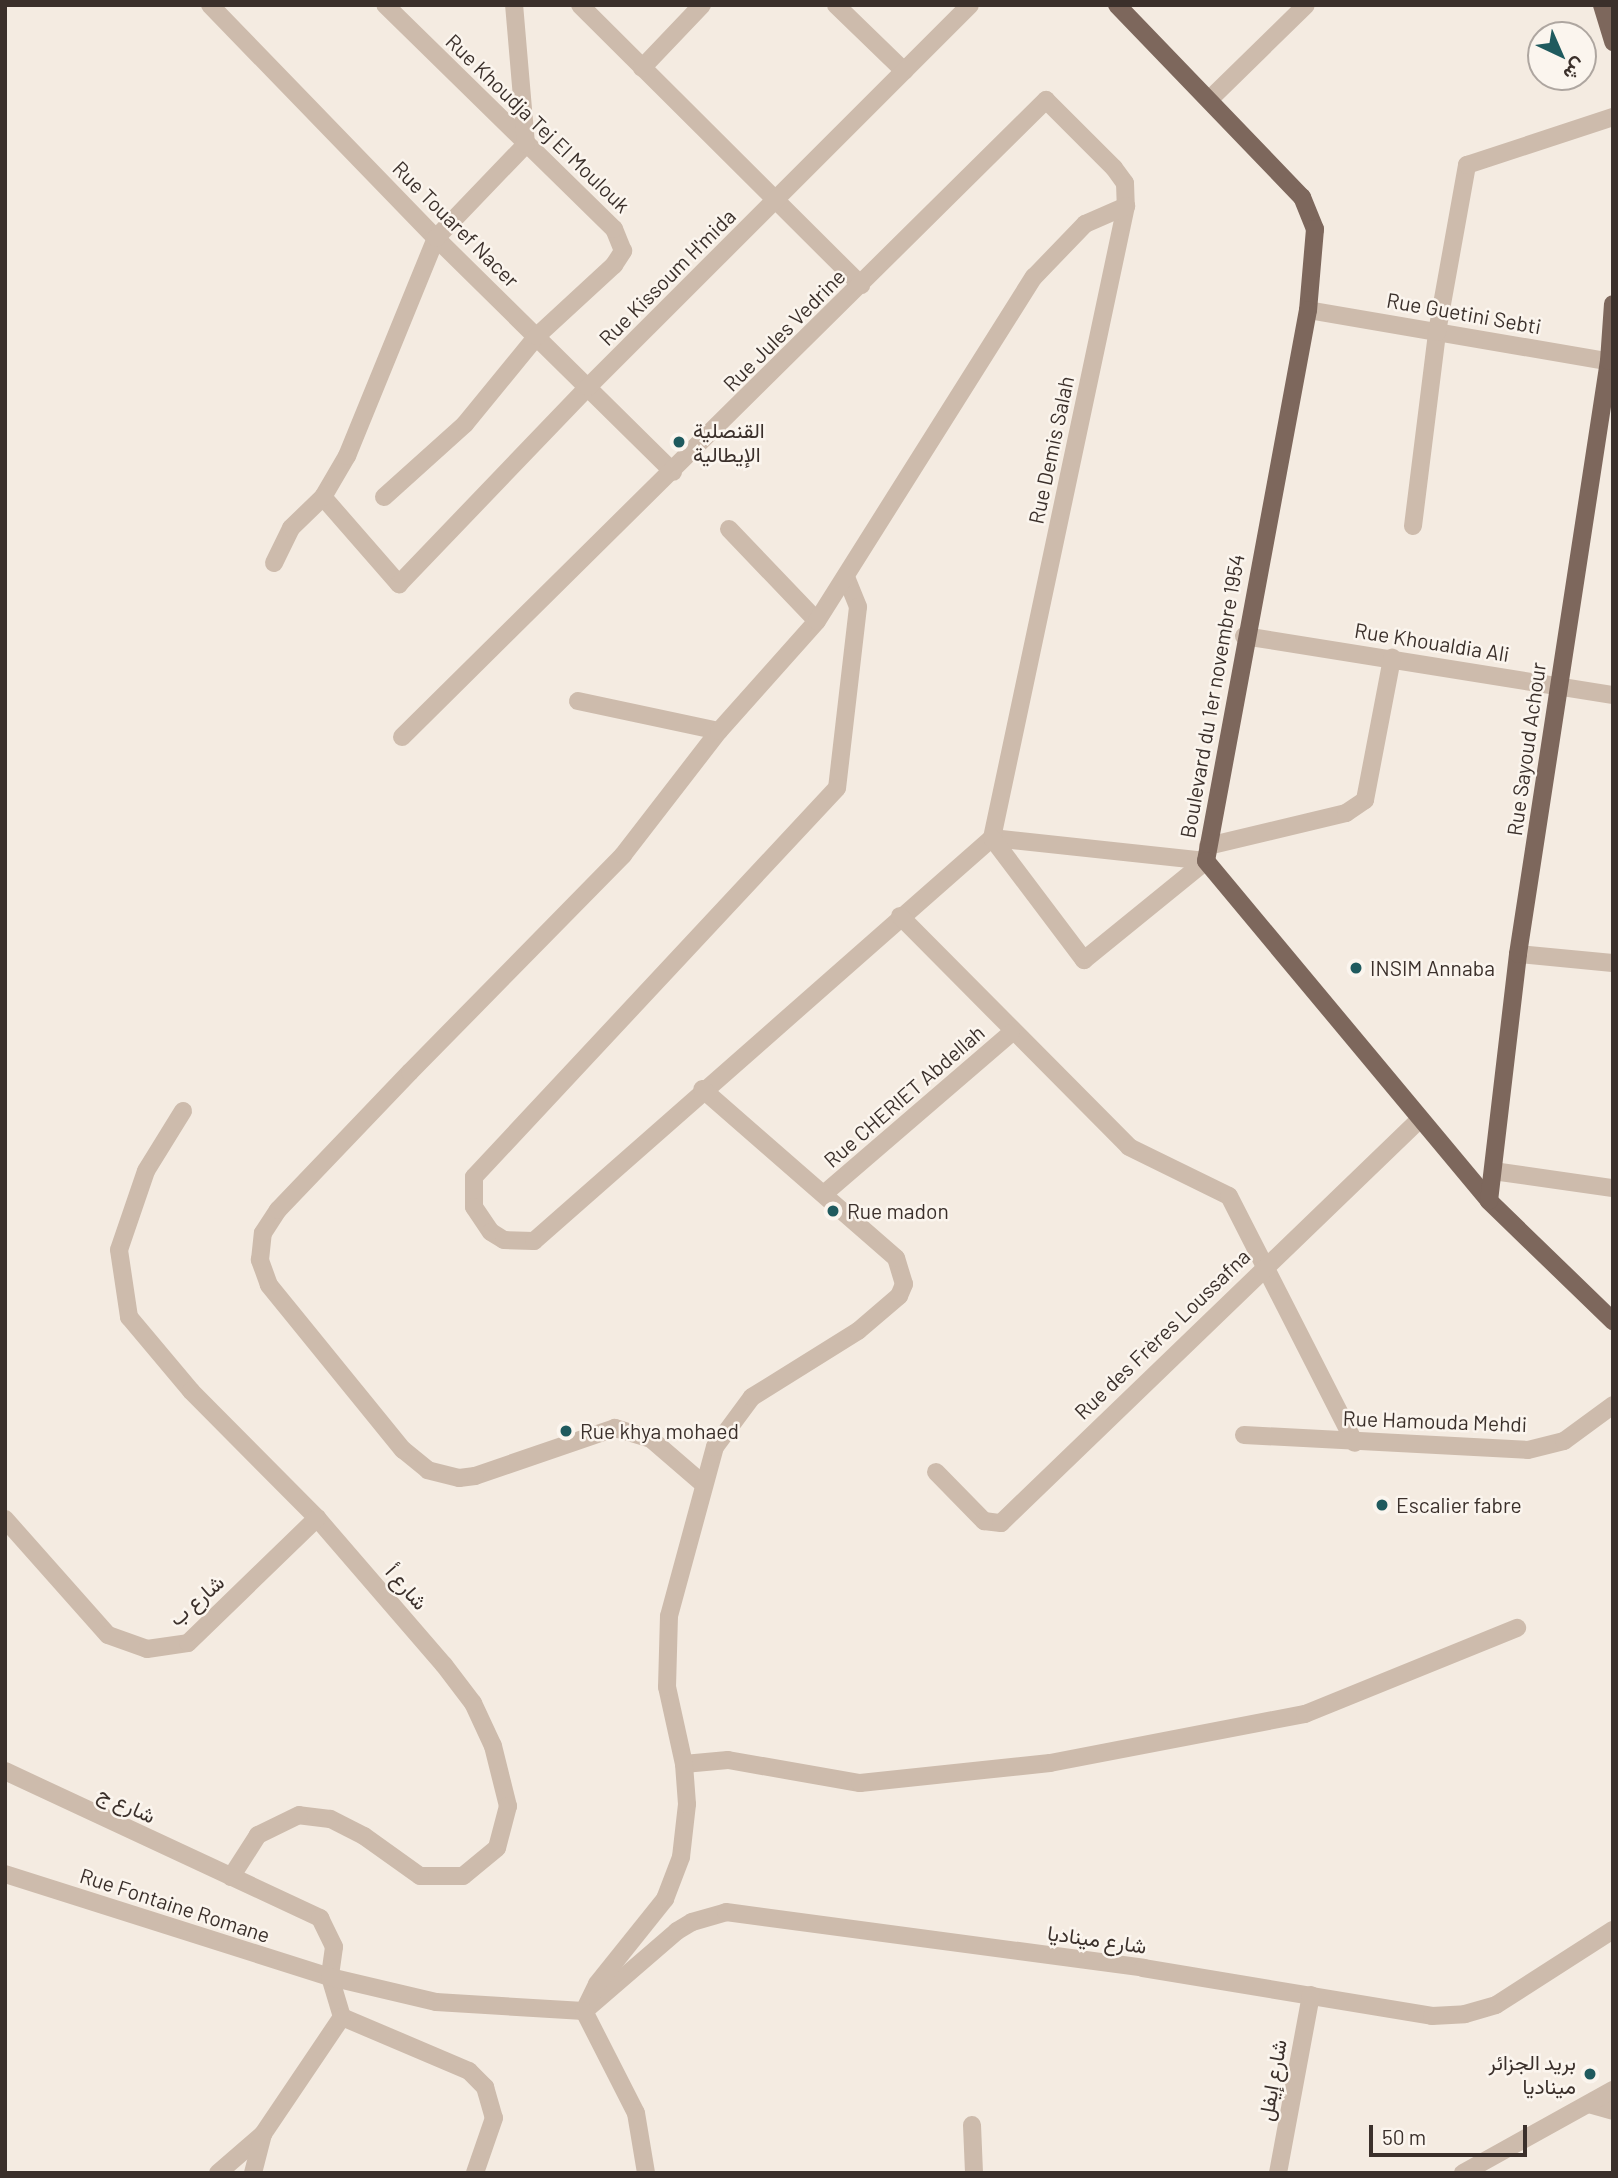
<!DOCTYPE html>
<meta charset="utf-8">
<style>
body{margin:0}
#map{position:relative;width:1618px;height:2178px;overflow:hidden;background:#f4ebe1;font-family:Barlow,Vazirmatn,sans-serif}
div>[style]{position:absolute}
.minor>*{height:18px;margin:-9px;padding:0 9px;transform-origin:9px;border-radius:9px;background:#cdbbac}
.major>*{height:18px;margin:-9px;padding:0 9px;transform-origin:9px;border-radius:9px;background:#7d675c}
.dots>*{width:19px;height:19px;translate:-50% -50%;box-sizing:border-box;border:4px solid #fbf5ee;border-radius:50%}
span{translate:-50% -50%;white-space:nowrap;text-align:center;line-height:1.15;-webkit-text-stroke:5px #fbf5ee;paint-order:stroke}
.street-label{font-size:21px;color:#3b302b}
.poi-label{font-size:21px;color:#3b302b}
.left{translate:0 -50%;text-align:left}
.right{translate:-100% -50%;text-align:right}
.frame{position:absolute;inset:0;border:7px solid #3b302b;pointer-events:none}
.north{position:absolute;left:1527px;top:21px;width:70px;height:70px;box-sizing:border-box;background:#fbf5ee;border:2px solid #aea6a0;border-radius:50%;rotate:136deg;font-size:19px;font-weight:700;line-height:28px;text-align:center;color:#3b302b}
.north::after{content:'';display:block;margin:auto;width:24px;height:32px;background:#1f5a5e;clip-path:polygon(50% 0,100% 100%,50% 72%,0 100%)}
.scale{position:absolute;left:1369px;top:2125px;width:158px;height:32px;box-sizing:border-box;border:4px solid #3b302b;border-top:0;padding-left:9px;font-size:21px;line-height:24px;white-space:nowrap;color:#3b302b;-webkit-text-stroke:5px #fbf5ee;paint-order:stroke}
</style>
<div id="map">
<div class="minor">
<i style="left:210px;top:5px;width:325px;rotate:45.9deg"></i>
<i style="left:436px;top:238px;width:333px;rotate:44.6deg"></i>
<i style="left:580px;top:5px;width:397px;rotate:44.9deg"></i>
<i style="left:836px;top:5px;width:95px;rotate:44.1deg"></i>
<i style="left:642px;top:68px;width:87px;rotate:-46.4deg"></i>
<i style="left:1210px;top:99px;width:134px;rotate:-44.4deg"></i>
<i style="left:1308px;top:310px;width:309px;rotate:9.7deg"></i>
<i style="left:323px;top:497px;width:116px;rotate:48.9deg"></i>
<i style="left:399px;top:584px;width:273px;rotate:-46.2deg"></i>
<i style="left:588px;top:387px;width:540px;rotate:-45deg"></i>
<i style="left:384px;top:497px;width:109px;rotate:-42deg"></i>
<i style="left:465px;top:424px;width:114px;rotate:-50.7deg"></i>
<i style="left:537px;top:336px;width:105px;rotate:-42.7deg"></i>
<i style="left:614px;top:265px;width:17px;rotate:-57deg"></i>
<i style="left:623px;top:251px;width:24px;rotate:-112deg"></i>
<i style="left:614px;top:229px;width:320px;rotate:-135.6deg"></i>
<i style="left:1413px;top:526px;width:195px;rotate:-82.9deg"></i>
<i style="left:1437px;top:332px;width:170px;rotate:-79.8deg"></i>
<i style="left:1467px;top:165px;width:154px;rotate:-18.2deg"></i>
<i style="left:729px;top:529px;width:127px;rotate:46.3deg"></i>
<i style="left:274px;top:563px;width:39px;rotate:-64deg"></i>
<i style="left:291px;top:528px;width:45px;rotate:-44.1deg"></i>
<i style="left:323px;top:497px;width:48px;rotate:-59.7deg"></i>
<i style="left:347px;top:456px;width:235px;rotate:-67.8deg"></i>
<i style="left:436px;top:238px;width:130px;rotate:-46.2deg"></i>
<i style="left:526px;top:144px;width:140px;rotate:-94.9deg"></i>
<i style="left:846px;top:577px;width:32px;rotate:68deg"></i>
<i style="left:858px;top:607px;width:182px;rotate:96.6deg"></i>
<i style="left:837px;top:788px;width:532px;rotate:133.02deg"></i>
<i style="left:474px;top:1177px;width:30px;rotate:90deg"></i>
<i style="left:474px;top:1207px;width:30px;rotate:56deg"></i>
<i style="left:491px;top:1232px;width:15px;rotate:32deg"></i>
<i style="left:504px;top:1240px;width:30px;rotate:2deg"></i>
<i style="left:534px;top:1241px;width:610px;rotate:-41.34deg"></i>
<i style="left:992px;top:838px;width:215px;rotate:6.1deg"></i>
<i style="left:1244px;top:636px;width:374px;rotate:9.1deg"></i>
<i style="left:578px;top:701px;width:144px;rotate:12deg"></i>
<i style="left:402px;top:737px;width:906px;rotate:-44.69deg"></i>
<i style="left:1046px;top:100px;width:96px;rotate:45deg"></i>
<i style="left:1114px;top:168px;width:19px;rotate:54deg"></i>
<i style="left:1125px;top:183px;width:23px;rotate:88deg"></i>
<i style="left:1126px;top:206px;width:646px;rotate:101.97deg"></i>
<i style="left:992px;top:838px;width:153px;rotate:53deg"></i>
<i style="left:1084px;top:960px;width:157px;rotate:-39.1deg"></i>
<i style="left:1208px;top:846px;width:142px;rotate:-13.4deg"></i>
<i style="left:1346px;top:813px;width:23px;rotate:-34deg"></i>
<i style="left:1365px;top:800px;width:145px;rotate:-79.2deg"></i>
<i style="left:900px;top:916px;width:325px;rotate:45.2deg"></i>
<i style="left:1129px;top:1147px;width:111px;rotate:26.1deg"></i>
<i style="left:1229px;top:1196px;width:277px;rotate:63deg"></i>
<i style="left:1518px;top:954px;width:95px;rotate:5.4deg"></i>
<i style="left:183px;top:1111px;width:70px;rotate:121.7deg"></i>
<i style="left:146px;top:1171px;width:83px;rotate:108.9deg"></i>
<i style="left:119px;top:1250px;width:68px;rotate:81.5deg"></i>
<i style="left:129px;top:1317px;width:97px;rotate:50deg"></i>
<i style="left:191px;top:1391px;width:179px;rotate:45.2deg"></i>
<i style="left:317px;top:1518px;width:194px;rotate:49.2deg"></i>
<i style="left:444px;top:1665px;width:48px;rotate:52.7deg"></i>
<i style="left:473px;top:1703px;width:47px;rotate:65.1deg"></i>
<i style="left:493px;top:1746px;width:62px;rotate:76deg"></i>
<i style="left:508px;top:1806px;width:43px;rotate:104.7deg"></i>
<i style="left:497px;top:1848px;width:44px;rotate:140.5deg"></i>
<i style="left:463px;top:1876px;width:43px;rotate:180deg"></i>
<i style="left:420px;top:1876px;width:69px;rotate:-144.5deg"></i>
<i style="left:364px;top:1836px;width:38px;rotate:-153deg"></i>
<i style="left:330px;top:1819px;width:31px;rotate:-173deg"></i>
<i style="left:299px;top:1815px;width:46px;rotate:154deg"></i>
<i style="left:258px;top:1835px;width:50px;rotate:122.7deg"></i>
<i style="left:1493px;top:1171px;width:121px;rotate:8.1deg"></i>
<i style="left:825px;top:1193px;width:245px;rotate:-40.7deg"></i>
<i style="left:1244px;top:1435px;width:284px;rotate:3deg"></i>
<i style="left:1528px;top:1450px;width:37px;rotate:-14deg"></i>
<i style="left:1564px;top:1441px;width:61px;rotate:-36.3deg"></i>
<i style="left:936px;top:1472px;width:69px;rotate:45.6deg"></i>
<i style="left:984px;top:1521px;width:17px;rotate:7deg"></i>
<i style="left:1001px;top:1523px;width:581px;rotate:-43.95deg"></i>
<i style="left:702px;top:1483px;width:67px;rotate:-139.2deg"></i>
<i style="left:651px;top:1439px;width:38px;rotate:-163deg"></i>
<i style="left:615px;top:1428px;width:148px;rotate:161.1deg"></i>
<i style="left:475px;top:1476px;width:16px;rotate:173deg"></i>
<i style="left:459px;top:1478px;width:32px;rotate:-166deg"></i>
<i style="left:428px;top:1470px;width:32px;rotate:-141deg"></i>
<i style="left:403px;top:1450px;width:213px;rotate:-129.1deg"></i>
<i style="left:269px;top:1285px;width:27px;rotate:-110deg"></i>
<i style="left:260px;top:1260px;width:27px;rotate:-84deg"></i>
<i style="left:263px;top:1233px;width:27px;rotate:-57deg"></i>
<i style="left:278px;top:1210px;width:191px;rotate:-46.3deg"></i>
<i style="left:410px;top:1072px;width:304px;rotate:-45.5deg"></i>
<i style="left:623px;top:855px;width:157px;rotate:-52.3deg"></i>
<i style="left:719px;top:731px;width:147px;rotate:-48.3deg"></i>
<i style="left:817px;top:621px;width:407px;rotate:-57.8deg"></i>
<i style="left:1034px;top:277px;width:74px;rotate:-46.1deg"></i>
<i style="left:1085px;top:224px;width:45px;rotate:-23.7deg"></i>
<i style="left:5px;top:1519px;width:155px;rotate:48.4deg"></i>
<i style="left:108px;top:1635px;width:41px;rotate:19.7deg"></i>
<i style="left:147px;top:1649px;width:41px;rotate:-8.3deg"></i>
<i style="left:188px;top:1643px;width:180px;rotate:-44.1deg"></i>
<i style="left:684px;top:1764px;width:44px;rotate:-5.2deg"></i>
<i style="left:728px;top:1760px;width:134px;rotate:9.9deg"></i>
<i style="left:860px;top:1783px;width:191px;rotate:-6deg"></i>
<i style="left:1050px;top:1763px;width:260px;rotate:-10.9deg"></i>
<i style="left:1305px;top:1714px;width:229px;rotate:-22.1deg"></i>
<i style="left:5px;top:1771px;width:348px;rotate:25deg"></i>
<i style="left:320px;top:1918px;width:32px;rotate:64deg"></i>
<i style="left:334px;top:1947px;width:30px;rotate:98deg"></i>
<i style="left:330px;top:1977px;width:42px;rotate:73.3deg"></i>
<i style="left:342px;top:2017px;width:138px;rotate:23deg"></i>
<i style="left:469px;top:2071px;width:23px;rotate:45deg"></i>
<i style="left:485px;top:2087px;width:32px;rotate:74deg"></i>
<i style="left:494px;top:2118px;width:58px;rotate:109.1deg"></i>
<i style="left:5px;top:1874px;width:341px;rotate:17.6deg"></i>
<i style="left:330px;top:1977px;width:109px;rotate:13.3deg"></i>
<i style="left:436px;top:2002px;width:148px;rotate:3.5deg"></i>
<i style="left:589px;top:2007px;width:116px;rotate:-40.8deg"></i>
<i style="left:677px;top:1931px;width:17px;rotate:-31deg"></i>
<i style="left:692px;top:1922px;width:35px;rotate:-16deg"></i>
<i style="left:726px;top:1912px;width:421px;rotate:7.6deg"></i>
<i style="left:1143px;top:1968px;width:293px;rotate:9.4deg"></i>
<i style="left:1432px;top:2016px;width:33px;rotate:-3deg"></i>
<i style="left:1465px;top:2014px;width:32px;rotate:-16deg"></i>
<i style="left:1496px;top:2005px;width:139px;rotate:-32.7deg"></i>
<i style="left:584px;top:2011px;width:30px;rotate:-64deg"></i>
<i style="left:597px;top:1984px;width:109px;rotate:-51.3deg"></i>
<i style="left:665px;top:1899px;width:45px;rotate:-69.1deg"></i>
<i style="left:681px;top:1857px;width:53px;rotate:-83.5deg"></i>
<i style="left:687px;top:1804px;width:40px;rotate:-94.3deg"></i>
<i style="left:684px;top:1764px;width:79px;rotate:-102.4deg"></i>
<i style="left:667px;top:1687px;width:71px;rotate:-88.4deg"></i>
<i style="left:669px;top:1616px;width:175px;rotate:-74.8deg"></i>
<i style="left:715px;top:1447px;width:62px;rotate:-53.5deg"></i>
<i style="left:752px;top:1397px;width:125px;rotate:-31.9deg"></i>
<i style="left:858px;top:1331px;width:54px;rotate:-40.5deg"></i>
<i style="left:899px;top:1296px;width:13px;rotate:-67deg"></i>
<i style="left:904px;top:1284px;width:27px;rotate:-107deg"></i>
<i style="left:896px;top:1258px;width:257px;rotate:-138.9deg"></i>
<i style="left:584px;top:2011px;width:114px;rotate:63deg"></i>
<i style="left:636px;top:2113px;width:61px;rotate:80.5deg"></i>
<i style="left:1589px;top:2104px;width:25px;rotate:16deg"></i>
<i style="left:972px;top:2125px;width:48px;rotate:87.6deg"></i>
<i style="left:218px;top:2173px;width:60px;rotate:-40.9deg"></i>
<i style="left:263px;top:2134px;width:141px;rotate:-56deg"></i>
<i style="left:253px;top:2173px;width:40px;rotate:-75.6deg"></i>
<i style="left:1278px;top:2173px;width:181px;rotate:-79.5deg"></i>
<i style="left:1463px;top:2173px;width:171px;rotate:-29deg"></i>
</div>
<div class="major">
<i style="left:1117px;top:5px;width:267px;rotate:46.1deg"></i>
<i style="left:1302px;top:197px;width:35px;rotate:68deg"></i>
<i style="left:1315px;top:229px;width:81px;rotate:94.9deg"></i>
<i style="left:1308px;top:310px;width:560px;rotate:100.49deg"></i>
<i style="left:1206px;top:861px;width:442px;rotate:50.2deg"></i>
<i style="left:1489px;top:1201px;width:173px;rotate:44.1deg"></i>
<i style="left:1602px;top:5px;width:39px;rotate:73deg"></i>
<i style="left:1489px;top:1201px;width:249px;rotate:-83.3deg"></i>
<i style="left:1518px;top:954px;width:600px;rotate:-81.28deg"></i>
<i style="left:1609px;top:361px;width:57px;rotate:-86deg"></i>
</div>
<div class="dots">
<i style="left:679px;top:442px;background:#1f5a5e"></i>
<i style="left:1356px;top:968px;background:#1f5a5e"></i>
<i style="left:833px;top:1211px;background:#1f5a5e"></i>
<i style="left:566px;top:1431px;background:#1f5a5e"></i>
<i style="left:1382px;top:1505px;background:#1f5a5e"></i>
<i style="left:1590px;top:2074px;background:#1f5a5e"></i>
</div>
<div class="street-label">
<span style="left:538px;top:123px;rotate:44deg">Rue Khoudja Tej El Moulouk</span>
<span style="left:456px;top:224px;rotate:45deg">Rue Touaref Nacer</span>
<span style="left:667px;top:277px;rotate:-45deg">Rue Kissoum H'mida</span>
<span style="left:1464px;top:313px;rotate:10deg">Rue Guetini Sebti</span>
<span style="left:784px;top:330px;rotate:-45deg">Rue Jules Vedrine</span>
<span style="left:1051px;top:450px;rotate:-78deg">Rue Demis Salah</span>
<span style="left:1432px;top:642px;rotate:9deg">Rue Khoualdia Ali</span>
<span style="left:1212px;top:696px;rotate:-80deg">Boulevard du 1er novembre 1954</span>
<span style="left:1526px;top:749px;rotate:-82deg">Rue Sayoud Achour</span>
<span style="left:904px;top:1096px;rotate:-41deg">Rue CHERIET Abdellah</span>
<span style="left:1162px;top:1334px;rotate:-44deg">Rue des Frères Loussafna</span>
<span style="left:1435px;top:1421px;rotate:2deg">Rue Hamouda Mehdi</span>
<span style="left:407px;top:1587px;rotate:49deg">شارع أ</span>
<span style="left:196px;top:1600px;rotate:-41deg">شارع ب</span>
<span style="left:127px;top:1804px;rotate:25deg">شارع ج</span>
<span style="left:175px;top:1905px;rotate:18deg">Rue Fontaine Romane</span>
<span style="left:1097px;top:1939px;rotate:8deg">شارع ميناديا</span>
<span style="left:1272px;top:2080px;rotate:-80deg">شارع إيفل</span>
</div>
<div class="poi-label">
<span class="left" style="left:693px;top:442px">القنصلية<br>الإيطالية</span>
<span class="left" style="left:1370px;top:968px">INSIM Annaba</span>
<span class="left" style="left:847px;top:1211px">Rue madon</span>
<span class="left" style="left:580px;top:1431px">Rue khya mohaed</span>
<span class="left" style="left:1396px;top:1505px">Escalier fabre</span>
<span class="right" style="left:1576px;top:2074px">بريد الجزائر<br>ميناديا</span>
</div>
<div class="frame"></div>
<div class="north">ش</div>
<div class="scale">50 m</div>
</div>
